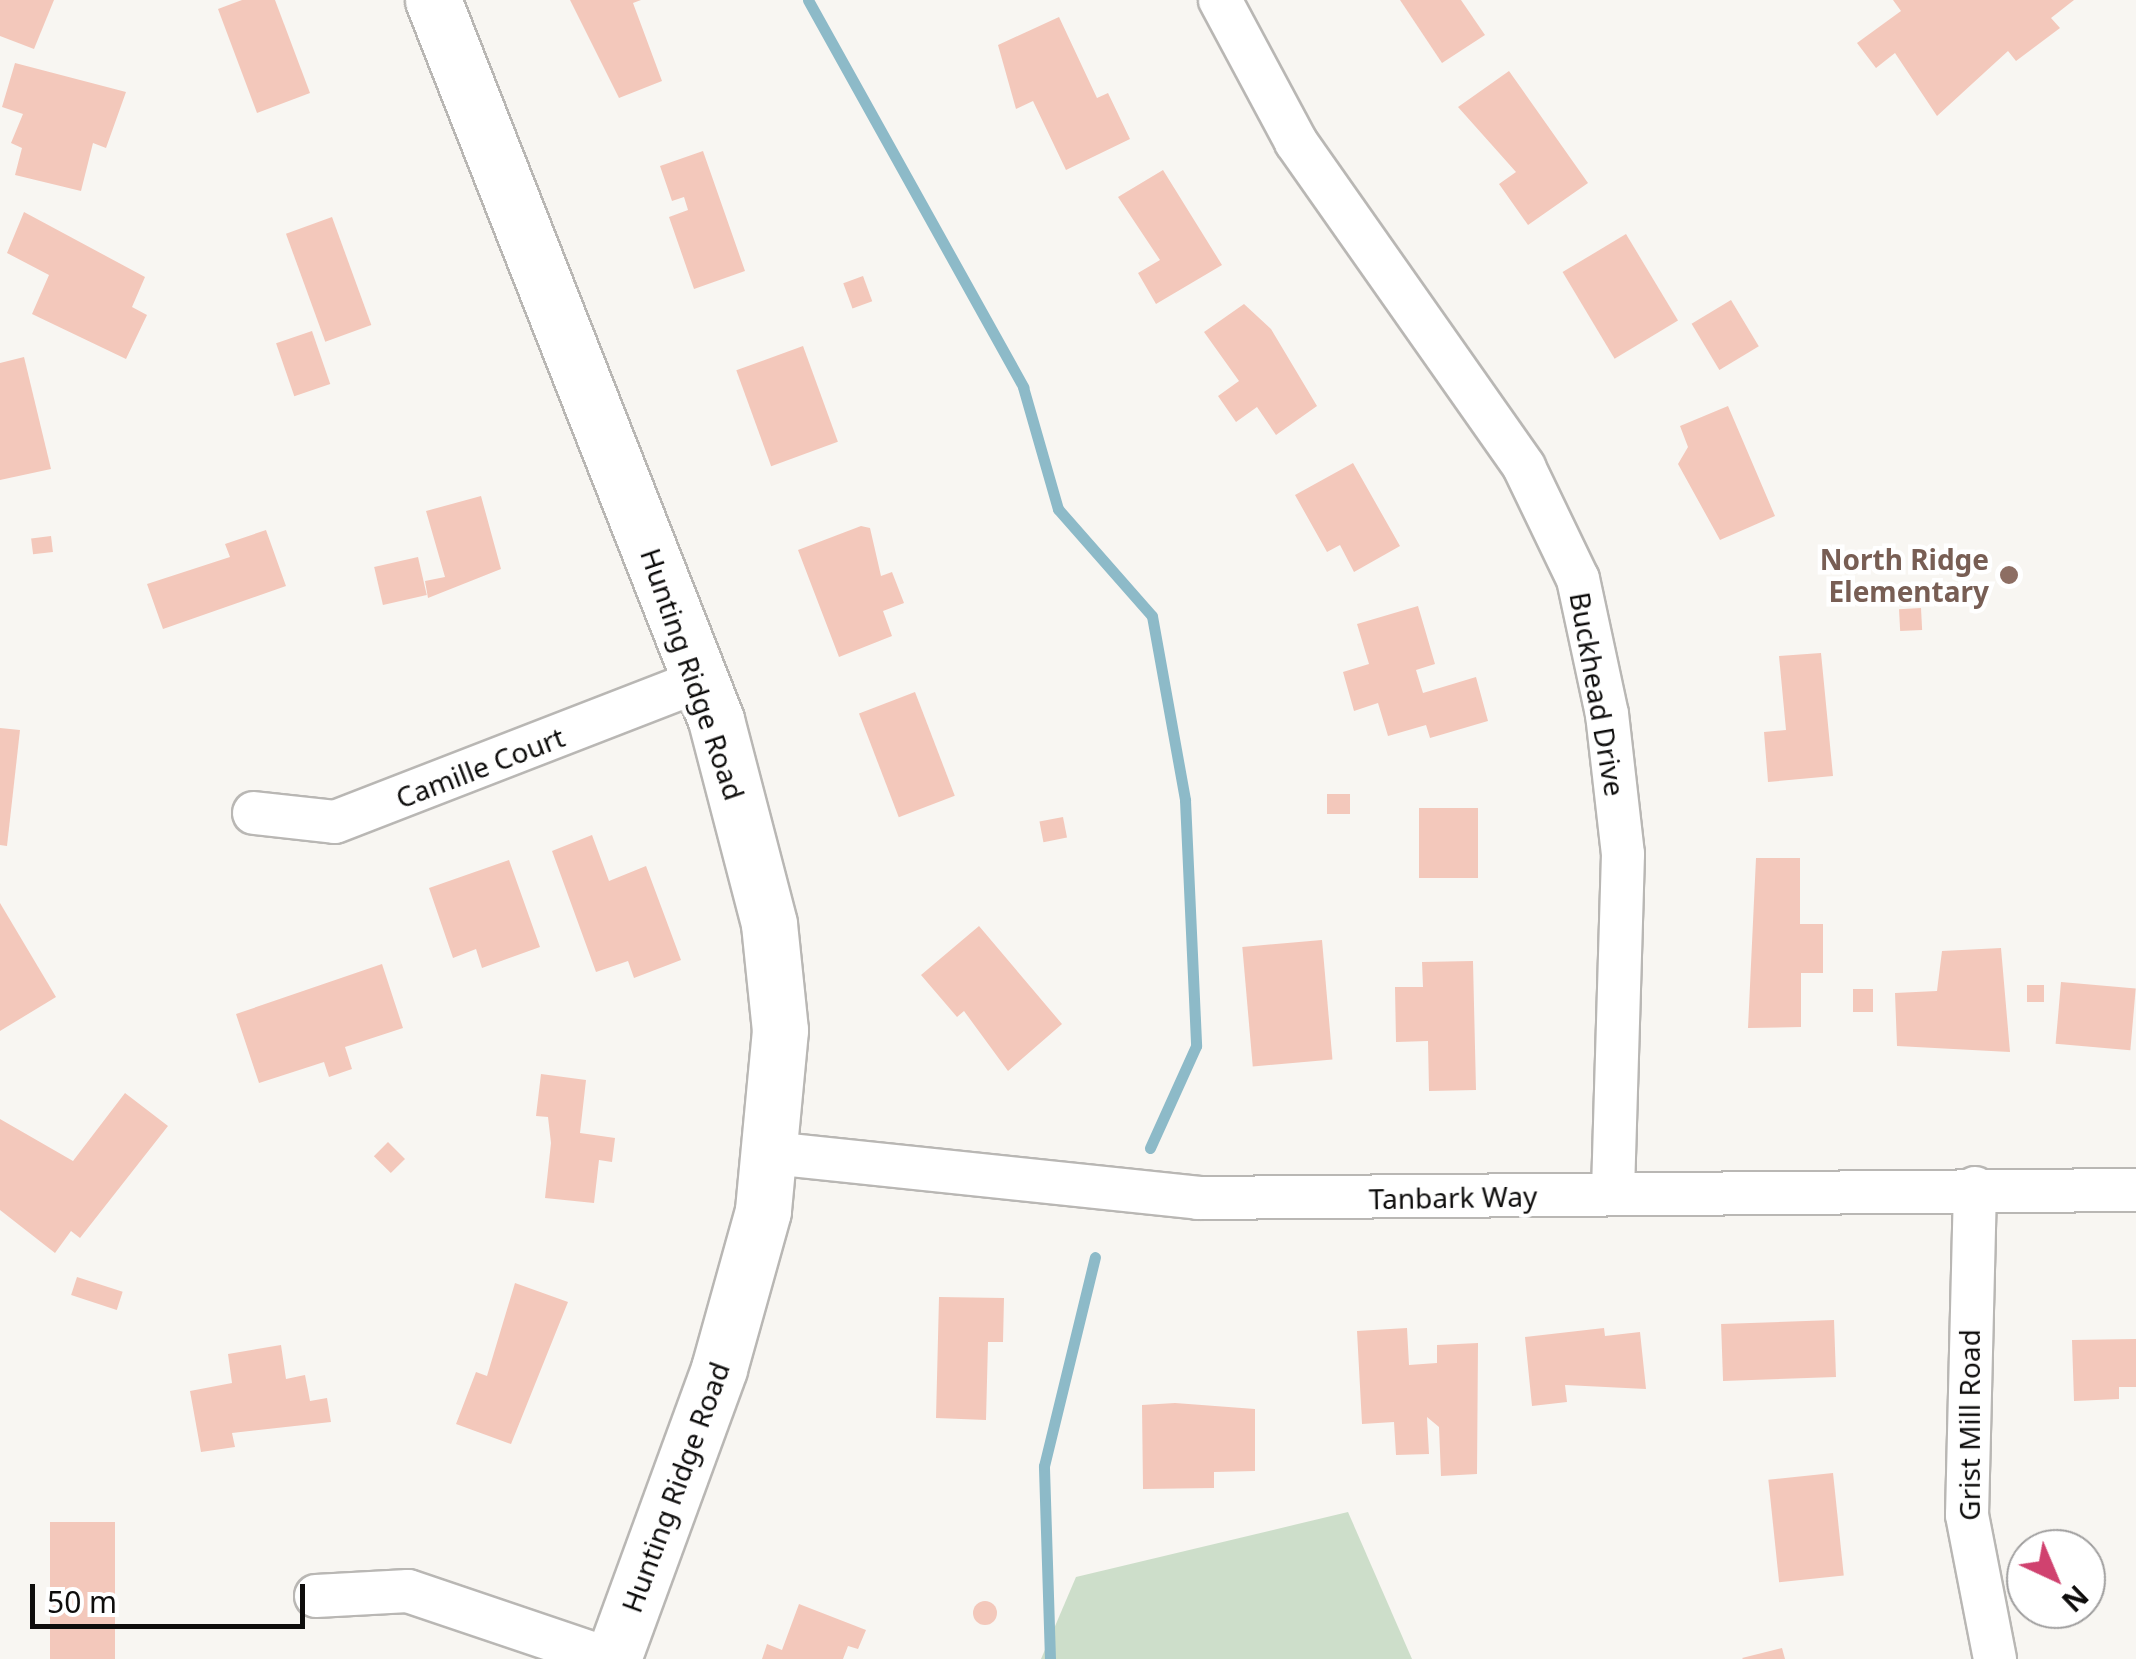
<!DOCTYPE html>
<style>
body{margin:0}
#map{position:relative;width:2136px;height:1659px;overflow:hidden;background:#f8f6f2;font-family:"Noto Sans",sans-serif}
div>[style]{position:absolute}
.green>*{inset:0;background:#cddeca}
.stream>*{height:11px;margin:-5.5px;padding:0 5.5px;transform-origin:5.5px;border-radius:5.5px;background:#8dbac8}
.building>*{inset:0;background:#f3c8bb;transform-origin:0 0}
.round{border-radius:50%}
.roads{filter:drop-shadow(2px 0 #b9b7b4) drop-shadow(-2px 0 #b9b7b4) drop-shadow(0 2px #b9b7b4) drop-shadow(0 -2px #b9b7b4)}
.street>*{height:42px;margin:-21px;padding:0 21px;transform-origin:21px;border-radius:21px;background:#fff}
.secondary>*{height:55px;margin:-27.5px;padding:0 27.5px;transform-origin:27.5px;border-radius:27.5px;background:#fff}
.dots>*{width:28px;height:28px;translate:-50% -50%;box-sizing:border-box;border:5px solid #fff;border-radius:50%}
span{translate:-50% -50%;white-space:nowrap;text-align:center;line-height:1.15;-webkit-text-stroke:9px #fff;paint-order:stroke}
.education-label{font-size:28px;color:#785e54;font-weight:700}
.right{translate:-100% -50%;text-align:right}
.street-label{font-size:28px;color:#0e0d0c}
.north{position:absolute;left:2006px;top:1529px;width:100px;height:100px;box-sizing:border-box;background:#fff;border:2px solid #9f9e9e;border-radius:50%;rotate:136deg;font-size:28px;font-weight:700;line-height:40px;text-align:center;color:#0e0d0c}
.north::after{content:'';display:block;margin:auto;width:35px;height:45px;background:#d0426f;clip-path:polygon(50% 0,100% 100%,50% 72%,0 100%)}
.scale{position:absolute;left:30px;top:1584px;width:275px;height:45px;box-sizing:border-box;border:5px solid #0e0d0c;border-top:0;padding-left:12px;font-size:30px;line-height:35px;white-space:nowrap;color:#0e0d0c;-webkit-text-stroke:8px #fff;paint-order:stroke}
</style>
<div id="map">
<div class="green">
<i style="clip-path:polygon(1348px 1512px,1412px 1659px,1041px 1659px,1076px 1577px)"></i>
</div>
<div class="stream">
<i style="left:808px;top:0;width:443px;rotate:60.9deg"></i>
<i style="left:1023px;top:387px;width:127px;rotate:74deg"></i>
<i style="left:1058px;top:509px;width:142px;rotate:48.7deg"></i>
<i style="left:1152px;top:616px;width:187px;rotate:79.8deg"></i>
<i style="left:1185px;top:800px;width:246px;rotate:87.4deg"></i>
<i style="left:1196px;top:1046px;width:112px;rotate:114.3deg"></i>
<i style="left:1050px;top:1659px;width:193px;rotate:-91.8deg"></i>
<i style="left:1044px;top:1466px;width:215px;rotate:-76.3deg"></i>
</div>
<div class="building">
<i style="clip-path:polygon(0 0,54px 0,34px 49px,0 36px)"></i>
<i style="clip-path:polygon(242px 0,275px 0,310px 93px,257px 113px,218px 9px)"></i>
<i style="clip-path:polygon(570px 0,641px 0,633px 3px,662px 81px,619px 98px)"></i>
<i style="clip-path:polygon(1400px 0,1461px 0,1485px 35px,1442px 63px)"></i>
<i style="clip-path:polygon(1893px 0,2074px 0,2051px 18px,2060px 28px,2016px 61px,2008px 51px,1937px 116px,1895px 53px,1876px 68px,1857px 43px,1901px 11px)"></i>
<i style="clip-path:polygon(1059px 17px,1097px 98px,1108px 93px,1130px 139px,1066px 170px,1033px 101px,1016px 109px,998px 45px)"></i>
<i style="clip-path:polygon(15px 63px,126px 92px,106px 148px,93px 143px,81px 191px,15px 175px,22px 148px,11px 143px,23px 114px,2px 107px)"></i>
<i style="clip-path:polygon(1509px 71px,1588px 183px,1528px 225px,1499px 184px,1516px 172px,1458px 107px)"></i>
<i style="clip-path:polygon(703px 151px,745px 271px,694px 289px,669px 217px,688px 210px,684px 197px,672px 201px,660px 166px)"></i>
<i style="clip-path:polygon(1163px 170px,1222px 265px,1156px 304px,1138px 273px,1160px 260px,1118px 197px)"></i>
<i style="clip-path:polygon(24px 212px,145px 277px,132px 307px,147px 315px,126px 359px,32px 314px,49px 275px,7px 253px)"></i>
<i style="left:332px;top:217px;width:115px;height:49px;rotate:70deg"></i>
<i style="left:1626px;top:234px;width:101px;height:74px;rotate:59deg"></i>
<i style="left:863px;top:276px;width:27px;height:21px;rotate:70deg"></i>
<i style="left:1731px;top:300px;width:54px;height:46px;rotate:59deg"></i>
<i style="clip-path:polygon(1244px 304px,1271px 329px,1317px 406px,1276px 435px,1257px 407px,1236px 422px,1218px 396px,1239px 381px,1204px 332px)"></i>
<i style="left:312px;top:331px;width:56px;height:38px;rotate:71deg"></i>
<i style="left:803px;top:346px;width:102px;height:71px;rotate:70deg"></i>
<i style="clip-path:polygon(24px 357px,51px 469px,0 480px,0 363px)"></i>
<i style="clip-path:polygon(1728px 406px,1775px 516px,1720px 540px,1678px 464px,1688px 447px,1680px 426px)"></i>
<i style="clip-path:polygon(1353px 463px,1400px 546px,1354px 572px,1340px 545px,1327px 552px,1295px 495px)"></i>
<i style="clip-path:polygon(481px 496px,501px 569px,428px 598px,425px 581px,445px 577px,426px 511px)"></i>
<i style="clip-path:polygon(861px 526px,870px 528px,881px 576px,892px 572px,904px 603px,883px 611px,892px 636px,839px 657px,798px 550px)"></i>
<i style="clip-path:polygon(266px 530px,286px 586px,163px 629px,147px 584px,230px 557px,225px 544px)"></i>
<i style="left:51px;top:536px;width:16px;height:20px;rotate:83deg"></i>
<i style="left:418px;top:557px;width:39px;height:45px;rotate:77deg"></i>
<i style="clip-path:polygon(1418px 606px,1435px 664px,1416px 670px,1423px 693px,1476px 677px,1488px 721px,1430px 738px,1426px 725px,1388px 736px,1378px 703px,1354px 711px,1343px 672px,1369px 664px,1357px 624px)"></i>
<i style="left:1921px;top:608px;width:22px;height:22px;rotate:87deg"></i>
<i style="clip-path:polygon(1821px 653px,1833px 776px,1768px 782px,1764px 732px,1786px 730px,1779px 656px)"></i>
<i style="left:915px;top:692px;width:111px;height:60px;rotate:69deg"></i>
<i style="clip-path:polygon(0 728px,20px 730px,7px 846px,0 845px)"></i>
<i style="left:1327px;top:794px;width:23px;height:20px"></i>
<i style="left:1419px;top:808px;width:59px;height:70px"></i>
<i style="left:1063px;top:817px;width:21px;height:24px;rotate:79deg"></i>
<i style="clip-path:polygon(592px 835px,609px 881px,646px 866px,681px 960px,634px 978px,628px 961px,596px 972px,552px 851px)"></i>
<i style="clip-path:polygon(1756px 858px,1800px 858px,1800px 924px,1823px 924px,1823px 973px,1801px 973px,1801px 1027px,1748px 1028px)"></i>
<i style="clip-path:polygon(509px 860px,540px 947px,482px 968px,476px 949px,453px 958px,429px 888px)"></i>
<i style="clip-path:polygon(0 903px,56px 997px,0 1031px)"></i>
<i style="clip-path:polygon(979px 926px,1062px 1024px,1008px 1071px,964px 1011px,957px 1017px,921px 975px)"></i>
<i style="left:1322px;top:940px;width:120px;height:80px;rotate:85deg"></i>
<i style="clip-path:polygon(2001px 948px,2010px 1052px,1897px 1046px,1895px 993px,1937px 991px,1942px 951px)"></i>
<i style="clip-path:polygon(1473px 961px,1476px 1090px,1429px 1091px,1428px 1041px,1396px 1042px,1395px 987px,1423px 987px,1422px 962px)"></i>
<i style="clip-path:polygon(382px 964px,403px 1028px,345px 1047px,352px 1069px,329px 1077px,324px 1062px,259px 1083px,236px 1014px)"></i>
<i style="left:2061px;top:982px;width:75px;height:62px;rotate:5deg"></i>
<i style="left:2027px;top:985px;width:17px;height:17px"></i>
<i style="left:1853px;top:989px;width:20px;height:23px"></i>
<i style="clip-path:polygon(541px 1074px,586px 1080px,580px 1133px,615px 1138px,612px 1162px,599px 1160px,594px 1203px,545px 1198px,551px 1143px,548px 1117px,536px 1116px)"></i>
<i style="clip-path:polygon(125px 1093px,168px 1126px,80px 1238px,71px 1231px,55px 1253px,0 1210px,0 1119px,73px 1161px)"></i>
<i style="left:388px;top:1142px;width:24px;height:20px;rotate:45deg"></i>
<i style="left:77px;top:1277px;width:48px;height:19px;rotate:18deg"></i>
<i style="clip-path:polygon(515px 1283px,568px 1302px,511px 1444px,456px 1424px,476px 1372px,487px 1376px)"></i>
<i style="clip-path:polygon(939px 1297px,1004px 1298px,1003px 1342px,988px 1342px,986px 1420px,936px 1418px)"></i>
<i style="left:1834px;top:1320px;width:57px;height:113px;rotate:88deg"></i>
<i style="clip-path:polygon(1407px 1328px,1409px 1365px,1437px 1363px,1437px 1345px,1478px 1343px,1477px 1474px,1441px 1476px,1439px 1427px,1427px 1417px,1429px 1454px,1396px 1455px,1394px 1422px,1362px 1424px,1357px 1331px)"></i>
<i style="clip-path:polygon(1604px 1328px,1605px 1336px,1640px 1332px,1646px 1389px,1565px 1385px,1567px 1402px,1532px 1406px,1525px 1337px)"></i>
<i style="clip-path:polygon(2136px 1339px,2136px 1387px,2119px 1387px,2119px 1399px,2074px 1401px,2072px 1340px)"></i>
<i style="clip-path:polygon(281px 1345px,286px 1379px,305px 1375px,310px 1401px,327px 1398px,331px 1422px,232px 1433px,235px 1447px,201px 1452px,190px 1391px,232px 1383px,228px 1354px)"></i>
<i style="clip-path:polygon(1175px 1403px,1255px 1409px,1255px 1471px,1214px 1472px,1214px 1488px,1143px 1489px,1142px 1405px)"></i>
<i style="left:1833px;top:1473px;width:103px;height:65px;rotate:84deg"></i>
<i style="left:115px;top:1522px;width:137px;height:65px;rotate:90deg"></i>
<i class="round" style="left:973px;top:1601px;width:24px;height:24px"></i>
<i style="clip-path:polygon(799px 1604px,866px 1630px,858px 1649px,848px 1646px,843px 1659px,762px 1659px,767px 1644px,782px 1650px)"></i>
<i style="clip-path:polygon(1782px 1648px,1785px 1659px,1743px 1659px,1742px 1658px)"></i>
</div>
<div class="roads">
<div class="street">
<i style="left:1220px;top:0;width:161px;rotate:61.8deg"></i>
<i style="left:1296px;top:142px;width:397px;rotate:54.9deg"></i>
<i style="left:1524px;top:467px;width:124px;rotate:64.3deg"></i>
<i style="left:1578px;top:579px;width:138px;rotate:77.9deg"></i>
<i style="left:1607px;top:714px;width:141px;rotate:83.5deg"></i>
<i style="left:1623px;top:854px;width:337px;rotate:91.7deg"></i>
<i style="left:254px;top:813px;width:81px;rotate:6.3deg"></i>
<i style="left:335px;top:822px;width:390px;rotate:-21.2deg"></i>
<i style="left:772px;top:1153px;width:428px;rotate:6deg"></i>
<i style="left:1198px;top:1198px;width:938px;rotate:-0.49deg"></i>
<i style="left:1975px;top:1188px;width:327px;rotate:91.4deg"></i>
<i style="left:1967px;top:1515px;width:147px;rotate:79deg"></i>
<i style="left:316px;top:1596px;width:92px;rotate:-3.1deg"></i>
<i style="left:408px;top:1591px;width:212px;rotate:18.7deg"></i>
</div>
<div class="secondary">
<i style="left:433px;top:0;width:774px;rotate:68.54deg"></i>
<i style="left:716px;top:720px;width:211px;rotate:75.4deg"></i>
<i style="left:769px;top:924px;width:107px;rotate:84.1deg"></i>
<i style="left:780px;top:1030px;width:182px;rotate:95.4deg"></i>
<i style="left:763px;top:1211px;width:164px;rotate:105.6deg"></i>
<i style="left:719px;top:1369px;width:309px;rotate:110.1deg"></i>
</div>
</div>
<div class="dots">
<i style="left:2009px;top:575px;background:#8d6e63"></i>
</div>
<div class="education-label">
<span class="right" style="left:1989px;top:575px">North Ridge<br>Elementary</span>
</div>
<div class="street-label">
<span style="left:693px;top:674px;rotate:71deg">Hunting Ridge Road</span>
<span style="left:1598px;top:694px;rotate:80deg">Buckhead Drive</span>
<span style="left:480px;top:767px;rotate:-21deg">Camille Court</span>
<span style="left:1453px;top:1197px;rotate:-1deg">Tanbark Way</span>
<span style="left:1969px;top:1425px;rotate:-90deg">Grist Mill Road</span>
<span style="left:675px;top:1487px;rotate:-70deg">Hunting Ridge Road</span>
</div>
<div class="north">N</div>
<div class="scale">50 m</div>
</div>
